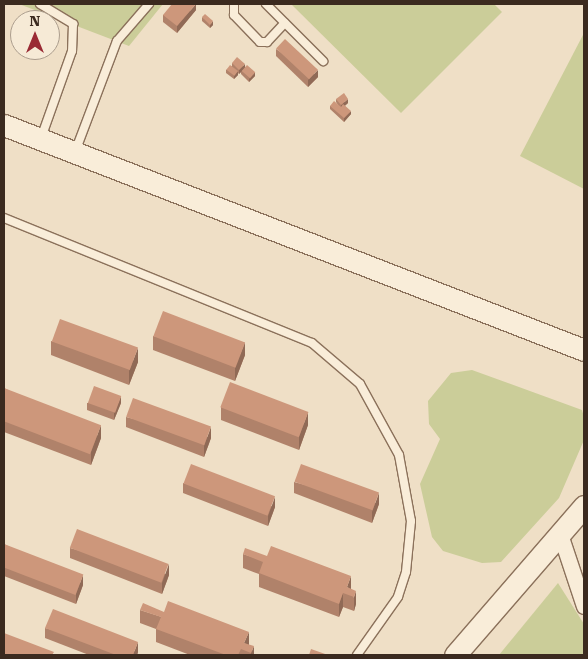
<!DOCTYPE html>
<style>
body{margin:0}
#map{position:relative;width:588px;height:659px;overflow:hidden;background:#efdfc6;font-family:"Roboto Serif",serif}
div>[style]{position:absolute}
.green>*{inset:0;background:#cbcd99}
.roads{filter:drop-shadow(1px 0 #8b715b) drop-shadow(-1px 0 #8b715b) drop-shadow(0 1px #8b715b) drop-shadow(0 -1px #8b715b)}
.lane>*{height:8px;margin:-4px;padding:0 4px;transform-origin:4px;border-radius:4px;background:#f9edd9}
.street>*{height:15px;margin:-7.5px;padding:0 7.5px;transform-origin:7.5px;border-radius:7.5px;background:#f9edd9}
.secondary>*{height:21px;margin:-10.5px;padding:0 10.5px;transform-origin:10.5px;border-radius:10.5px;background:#f9edd9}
.wall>*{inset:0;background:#b0826a}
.shaded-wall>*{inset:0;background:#906a56}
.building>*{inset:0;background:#cd977b;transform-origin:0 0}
span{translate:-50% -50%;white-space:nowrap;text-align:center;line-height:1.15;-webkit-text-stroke:4px #f6ead6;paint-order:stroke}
.frame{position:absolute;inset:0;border:5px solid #3b2a1f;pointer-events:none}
.north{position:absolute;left:10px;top:10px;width:50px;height:50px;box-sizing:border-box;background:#f6ead6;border:1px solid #ab9d8d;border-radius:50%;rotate:0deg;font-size:14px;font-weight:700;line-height:20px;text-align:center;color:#3b2a1f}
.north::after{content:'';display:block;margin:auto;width:18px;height:22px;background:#9a2a34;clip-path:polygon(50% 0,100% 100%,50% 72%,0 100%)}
</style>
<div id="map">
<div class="green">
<i style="clip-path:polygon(19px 4px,163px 4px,129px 46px)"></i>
<i style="clip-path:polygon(291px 4px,494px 4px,502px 12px,401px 113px)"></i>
<i style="clip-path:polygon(584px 33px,584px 189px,520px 156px)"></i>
<i style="clip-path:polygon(472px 370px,582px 410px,584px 417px,584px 440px,559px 498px,501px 562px,482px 563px,443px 551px,432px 537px,420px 484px,440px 439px,429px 424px,428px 401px,451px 373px)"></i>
<i style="clip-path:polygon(558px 583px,584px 624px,584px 655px,499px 655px)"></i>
</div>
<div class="roads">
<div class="lane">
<i style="left:40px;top:4px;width:39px;rotate:31deg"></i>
<i style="left:73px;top:24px;width:27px;rotate:92deg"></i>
<i style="left:72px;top:51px;width:92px;rotate:109.6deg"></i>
<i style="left:234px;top:4px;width:11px;rotate:90deg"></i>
<i style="left:234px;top:15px;width:37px;rotate:46deg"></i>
<i style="left:260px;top:42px;width:7px"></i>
<i style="left:267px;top:42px;width:26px;rotate:-47deg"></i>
<i style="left:266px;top:4px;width:81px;rotate:45deg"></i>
<i style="left:75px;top:152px;width:119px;rotate:-69.3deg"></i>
<i style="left:117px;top:41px;width:49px;rotate:-49.1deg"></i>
<i style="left:4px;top:218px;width:332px;rotate:22.1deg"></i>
<i style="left:312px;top:343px;width:63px;rotate:40.5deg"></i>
<i style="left:360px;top:384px;width:81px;rotate:61.2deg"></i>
<i style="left:399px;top:455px;width:67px;rotate:79.7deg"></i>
<i style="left:411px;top:521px;width:51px;rotate:95.6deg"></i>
<i style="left:406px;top:572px;width:26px;rotate:108deg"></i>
<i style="left:398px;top:597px;width:71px;rotate:125.3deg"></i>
</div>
<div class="street">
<i style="left:560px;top:534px;width:76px;rotate:71.6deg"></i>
</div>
<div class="secondary">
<i style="left:4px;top:125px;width:622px;rotate:21.2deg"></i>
<i style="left:455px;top:655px;width:197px;rotate:-49.1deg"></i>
</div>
</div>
<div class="wall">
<i style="clip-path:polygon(196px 10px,177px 33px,163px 22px,163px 15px)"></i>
<i style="clip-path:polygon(202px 17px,213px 25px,210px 28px,202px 21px)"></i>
<i style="clip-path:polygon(276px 49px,318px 77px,308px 87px,276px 56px)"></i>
<i style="clip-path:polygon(232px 63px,245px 67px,255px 76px,249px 82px,241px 74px,241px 72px,239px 74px,238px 73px,238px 75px,234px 79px,226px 73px,226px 70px,232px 66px)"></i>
<i style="clip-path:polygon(336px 99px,348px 103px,345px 106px,351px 114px,344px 122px,330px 109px,330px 106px,338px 105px,336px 102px)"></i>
<i style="clip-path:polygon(153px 336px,245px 355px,235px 381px,153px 350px)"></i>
<i style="clip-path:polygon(51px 341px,138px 362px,129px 385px,51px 355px)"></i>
<i style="clip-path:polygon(4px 388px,101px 438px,91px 465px,4px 432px)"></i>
<i style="clip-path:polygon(87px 403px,121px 403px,114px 420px,87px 410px)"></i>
<i style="clip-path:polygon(221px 407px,308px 425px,299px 450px,221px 420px)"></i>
<i style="clip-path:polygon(126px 417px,211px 438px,204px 457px,126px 427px)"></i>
<i style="clip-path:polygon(294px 482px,379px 504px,372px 523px,294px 493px)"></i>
<i style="clip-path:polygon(183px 483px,275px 507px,268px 526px,183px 493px)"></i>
<i style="clip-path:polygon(4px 544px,83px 585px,76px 604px,4px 576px)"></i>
<i style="clip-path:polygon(70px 548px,169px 575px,162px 594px,70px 558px)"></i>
<i style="clip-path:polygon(243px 554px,351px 589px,356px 604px,354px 611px,343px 607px,339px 617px,259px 587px,259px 574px,243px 568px)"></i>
<i style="clip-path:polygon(140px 610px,249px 645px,254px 655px,190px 655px,156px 642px,156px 629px,140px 623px)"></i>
<i style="clip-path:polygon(45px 628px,138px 652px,137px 655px,89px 655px,45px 638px)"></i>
</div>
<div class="shaded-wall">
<i style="clip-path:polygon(196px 4px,196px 10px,177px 33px,177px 26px)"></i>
<i style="clip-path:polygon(213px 21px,213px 25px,210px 28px,210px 25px)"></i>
<i style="clip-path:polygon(245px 64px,245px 68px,239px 74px,239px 70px)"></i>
<i style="clip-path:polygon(318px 70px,318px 77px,308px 87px,308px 80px)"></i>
<i style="clip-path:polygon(238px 71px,238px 75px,234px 79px,234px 76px)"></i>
<i style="clip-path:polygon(255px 72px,255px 76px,249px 82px,249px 79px)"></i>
<i style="clip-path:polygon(348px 99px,348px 103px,341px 108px,341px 105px)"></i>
<i style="clip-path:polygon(351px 111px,351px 114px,344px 122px,344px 118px)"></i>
<i style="clip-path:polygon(245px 342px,245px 355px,235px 381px,235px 367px)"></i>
<i style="clip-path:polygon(138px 348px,138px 362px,129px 385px,129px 371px)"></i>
<i style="clip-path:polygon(121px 396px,121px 403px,114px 420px,114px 413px)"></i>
<i style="clip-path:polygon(308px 412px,308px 425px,299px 450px,299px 437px)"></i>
<i style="clip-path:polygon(101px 425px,101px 438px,91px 465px,91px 452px)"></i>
<i style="clip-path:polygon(211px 427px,211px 438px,204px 457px,204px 446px)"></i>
<i style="clip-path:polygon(379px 493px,379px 504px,372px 523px,372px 512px)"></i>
<i style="clip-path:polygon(275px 497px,275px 507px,268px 526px,268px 516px)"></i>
<i style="clip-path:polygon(169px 564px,169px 575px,162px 594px,162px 583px)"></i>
<i style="clip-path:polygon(83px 575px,83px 585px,76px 604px,76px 594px)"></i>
<i style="clip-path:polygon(351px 576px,351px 590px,347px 587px)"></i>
<i style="clip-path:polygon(356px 591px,356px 604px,354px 611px,354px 597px)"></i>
<i style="clip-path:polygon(343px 593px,343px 607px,339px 617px,339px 604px)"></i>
<i style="clip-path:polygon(249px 632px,249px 646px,244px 643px)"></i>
<i style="clip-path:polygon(138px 642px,138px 652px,137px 655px,133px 655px)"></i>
<i style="clip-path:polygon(254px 646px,254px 655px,251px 655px,251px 653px)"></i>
</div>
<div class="building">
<i style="clip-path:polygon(172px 4px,196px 4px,177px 26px,163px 15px)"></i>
<i style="clip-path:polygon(205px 14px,213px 21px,210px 25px,202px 17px)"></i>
<i style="left:285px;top:39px;width:45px;height:13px;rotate:43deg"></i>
<i style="clip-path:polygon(237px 57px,245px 64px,239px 70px,232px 63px)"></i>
<i style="left:230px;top:65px;width:10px;height:6px;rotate:37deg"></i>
<i style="left:247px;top:65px;width:11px;height:8px;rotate:41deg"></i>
<i style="clip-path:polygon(344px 93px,348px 99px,341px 105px,336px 99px)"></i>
<i style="clip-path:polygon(334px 101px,341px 107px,343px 104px,351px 111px,344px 118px,330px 106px)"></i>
<i style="left:163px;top:311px;width:88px;height:27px;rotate:21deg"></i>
<i style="left:60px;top:319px;width:83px;height:24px;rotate:20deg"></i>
<i style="left:230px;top:382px;width:84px;height:27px;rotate:21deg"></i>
<i style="left:94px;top:386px;width:29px;height:18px;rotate:20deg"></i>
<i style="left:4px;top:388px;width:104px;height:31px;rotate:21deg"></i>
<i style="left:133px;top:398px;width:83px;height:20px;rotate:20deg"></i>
<i style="left:191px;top:464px;width:90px;height:21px;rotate:21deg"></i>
<i style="left:301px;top:464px;width:83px;height:19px;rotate:20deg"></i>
<i style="left:77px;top:529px;width:98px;height:20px;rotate:21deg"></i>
<i style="left:4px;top:544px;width:85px;height:22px;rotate:21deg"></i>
<i style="clip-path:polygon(271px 546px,351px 576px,347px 587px,356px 591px,354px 597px,343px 593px,339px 604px,259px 573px,263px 562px,243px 554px,245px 548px,267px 556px)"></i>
<i style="clip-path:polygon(168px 601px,249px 632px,244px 643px,254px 646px,251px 653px,241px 649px,238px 655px,226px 655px,156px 629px,161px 617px,140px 610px,143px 603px,164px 612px)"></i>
<i style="clip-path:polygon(53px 609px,138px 642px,133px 655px,116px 655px,45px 628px)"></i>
<i style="clip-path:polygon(4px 633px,54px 652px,52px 655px,4px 655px)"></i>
<i style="clip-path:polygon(311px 649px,328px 655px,309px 655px)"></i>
</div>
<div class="frame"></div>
<div class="north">N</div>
</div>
